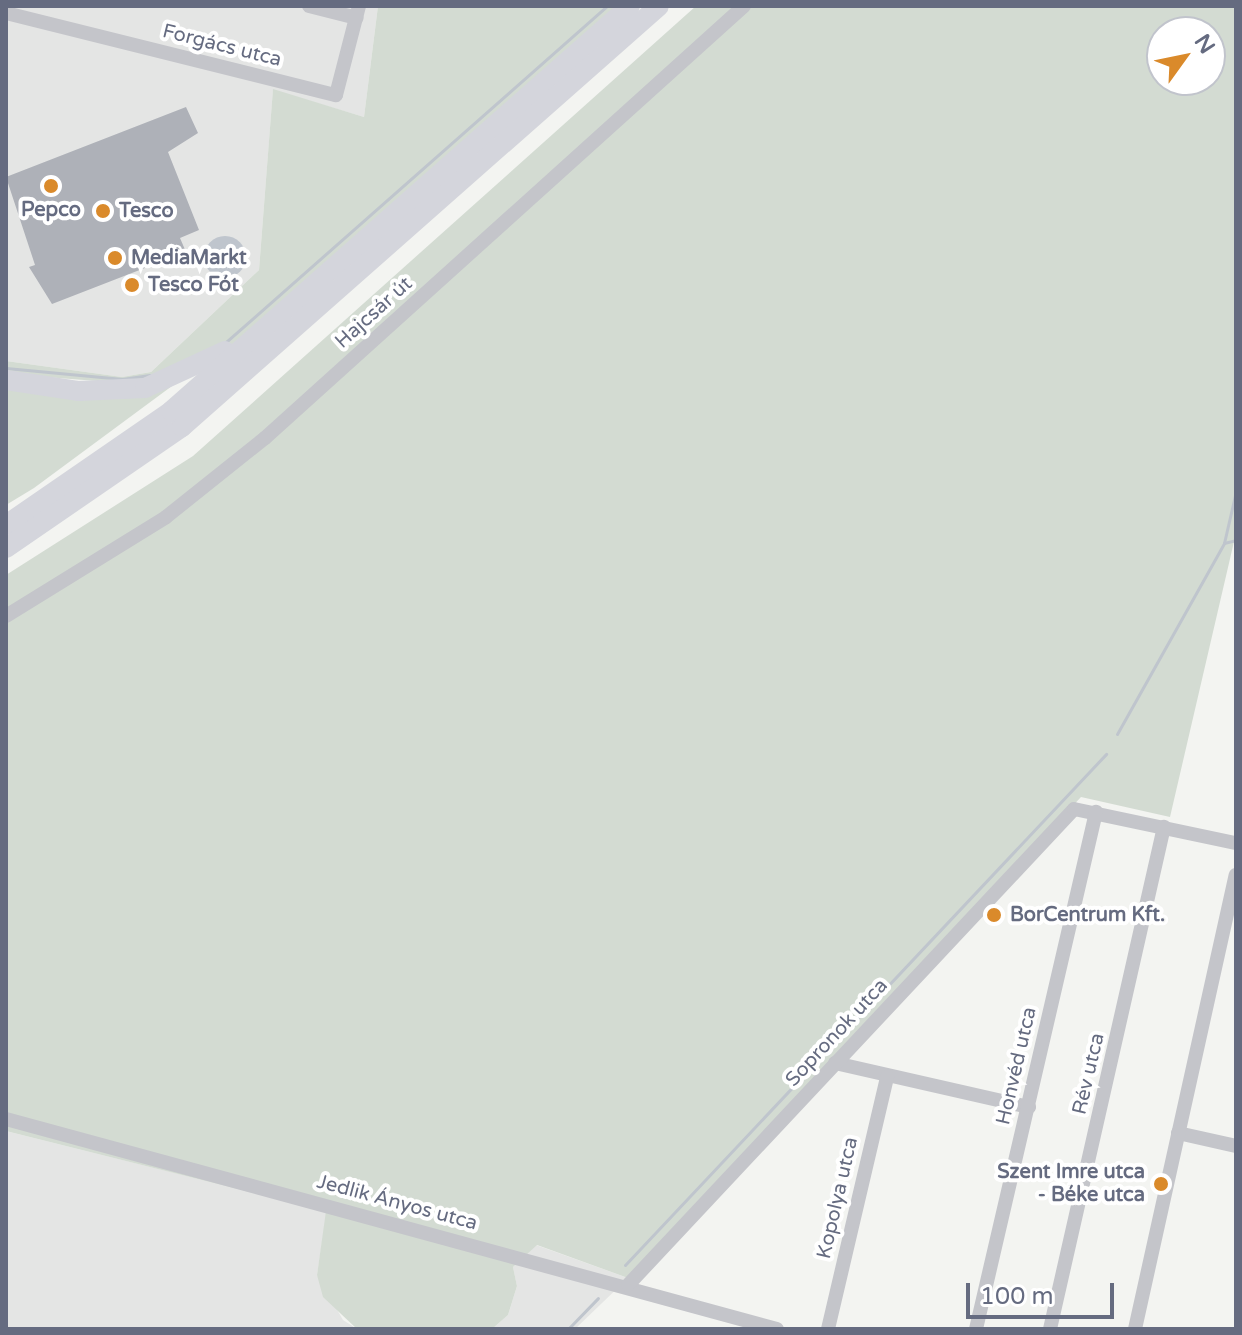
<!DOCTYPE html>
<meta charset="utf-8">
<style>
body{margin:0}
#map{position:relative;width:1242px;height:1335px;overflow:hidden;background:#f3f4f1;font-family:"Varela Round",sans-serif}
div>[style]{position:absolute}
.built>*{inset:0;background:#e4e5e4}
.green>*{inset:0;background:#d3dbd2}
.water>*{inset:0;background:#bfc5cd}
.round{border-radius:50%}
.stream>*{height:3px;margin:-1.5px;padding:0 1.5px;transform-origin:1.5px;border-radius:1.5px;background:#bfc5cd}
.building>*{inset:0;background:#aeb1b8}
.minor>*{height:14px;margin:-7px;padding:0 7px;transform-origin:7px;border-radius:7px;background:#c4c5ca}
.highway>*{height:20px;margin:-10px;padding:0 10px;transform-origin:10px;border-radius:10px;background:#d4d5dc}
.dots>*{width:22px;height:22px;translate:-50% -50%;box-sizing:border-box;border:4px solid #fff;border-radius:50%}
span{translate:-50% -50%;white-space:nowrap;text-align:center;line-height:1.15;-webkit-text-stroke:8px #fff;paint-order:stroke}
.street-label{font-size:20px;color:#656b80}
.poi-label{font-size:20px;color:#656b80;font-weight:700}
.left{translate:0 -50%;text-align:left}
.right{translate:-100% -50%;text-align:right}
.frame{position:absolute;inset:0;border:8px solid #656b80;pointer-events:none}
.north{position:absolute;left:1146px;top:16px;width:80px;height:80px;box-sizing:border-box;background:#fff;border:2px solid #c1c4cc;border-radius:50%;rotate:57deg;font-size:22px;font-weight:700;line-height:32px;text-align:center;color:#656b80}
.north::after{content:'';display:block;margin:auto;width:28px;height:36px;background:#da8a2b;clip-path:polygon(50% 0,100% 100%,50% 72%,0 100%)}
.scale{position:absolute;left:966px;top:1283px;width:148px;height:36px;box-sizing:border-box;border:4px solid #656b80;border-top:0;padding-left:10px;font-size:24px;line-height:28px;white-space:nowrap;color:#656b80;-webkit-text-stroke:6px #fff;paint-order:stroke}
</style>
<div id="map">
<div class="built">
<i style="clip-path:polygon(6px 6px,378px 6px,364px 117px,273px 90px,259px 270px,151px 372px,122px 377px,6px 361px)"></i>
<i style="clip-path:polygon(6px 1131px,327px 1211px,317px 1275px,343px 1320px,357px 1329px,6px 1329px)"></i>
<i style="clip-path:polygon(536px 1245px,628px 1278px,575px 1329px,492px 1329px,508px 1315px,517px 1286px,513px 1267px)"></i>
</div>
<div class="green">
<i style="clip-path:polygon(378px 6px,617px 6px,234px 344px,136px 384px,6px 374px,6px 361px,122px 377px,151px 372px,259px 270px,273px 89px,364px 117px)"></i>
<i style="clip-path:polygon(evenodd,696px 6px,1236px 6px,1236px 533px,1170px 817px,1081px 797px,628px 1278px,537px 1245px,513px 1267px,517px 1286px,508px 1315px,492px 1329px,357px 1329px,323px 1297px,317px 1275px,326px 1211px,6px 1131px,6px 575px,193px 456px,696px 6px,1162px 32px,1210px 32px,1210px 80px,1162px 80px,1162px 32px)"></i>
<i style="clip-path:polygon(172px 386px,34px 488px,6px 505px,6px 387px)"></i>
</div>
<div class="water">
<i class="round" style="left:204px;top:236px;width:42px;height:42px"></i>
</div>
<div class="stream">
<i style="left:226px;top:342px;width:508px;rotate:-41.41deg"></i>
<i style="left:6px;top:368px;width:117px;rotate:5.4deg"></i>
<i style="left:122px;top:379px;width:28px;rotate:-8deg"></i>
<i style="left:1224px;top:543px;width:12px;rotate:-14deg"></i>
<i style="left:1117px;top:734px;width:219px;rotate:-60.7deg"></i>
<i style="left:1224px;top:543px;width:53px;rotate:-77deg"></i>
<i style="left:625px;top:1265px;width:702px;rotate:-46.73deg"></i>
<i style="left:568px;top:1329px;width:43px;rotate:-45.9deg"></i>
</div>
<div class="building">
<i style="clip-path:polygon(186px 107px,198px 133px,168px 152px,199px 230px,180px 238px,186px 252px,52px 304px,29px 267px,35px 265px,6px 177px)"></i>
</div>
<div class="minor">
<i style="left:309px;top:6px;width:49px;rotate:14deg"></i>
<i style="left:6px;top:13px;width:340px;rotate:14deg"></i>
<i style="left:336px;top:95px;width:92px;rotate:-75.5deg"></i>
<i style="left:6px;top:616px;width:188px;rotate:-31.7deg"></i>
<i style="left:166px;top:517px;width:127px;rotate:-38.6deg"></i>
<i style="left:265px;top:438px;width:645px;rotate:-42.05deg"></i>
<i style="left:835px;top:1063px;width:199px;rotate:12.8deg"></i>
<i style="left:6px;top:1119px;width:799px;rotate:15.24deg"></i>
<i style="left:1178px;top:1133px;width:59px;rotate:12.6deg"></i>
<i style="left:628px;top:1285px;width:652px;rotate:-46.86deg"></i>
<i style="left:1074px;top:809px;width:166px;rotate:11.9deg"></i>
<i style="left:828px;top:1329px;width:259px;rotate:-76.8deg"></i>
<i style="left:976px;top:1329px;width:531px;rotate:-76.93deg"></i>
<i style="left:1050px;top:1329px;width:515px;rotate:-77.21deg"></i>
<i style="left:1135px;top:1329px;width:465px;rotate:-77.5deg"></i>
</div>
<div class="highway">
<i style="left:6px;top:380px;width:74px;rotate:8.6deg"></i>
<i style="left:79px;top:391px;width:66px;rotate:-2.6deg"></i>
<i style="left:145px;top:388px;width:88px;rotate:-24.8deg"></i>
<i style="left:6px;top:525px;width:201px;rotate:-34.6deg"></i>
<i style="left:171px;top:411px;width:612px;rotate:-41.42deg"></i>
<i style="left:6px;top:548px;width:214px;rotate:-34.5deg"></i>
<i style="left:182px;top:427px;width:636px;rotate:-41.43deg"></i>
</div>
<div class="dots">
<i style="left:51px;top:186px;background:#da8a2b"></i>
<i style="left:103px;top:211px;background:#da8a2b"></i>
<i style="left:115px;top:258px;background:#da8a2b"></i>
<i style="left:132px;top:285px;background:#da8a2b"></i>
<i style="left:994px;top:915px;background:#da8a2b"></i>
<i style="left:1161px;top:1184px;background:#da8a2b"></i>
</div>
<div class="street-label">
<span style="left:222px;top:46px;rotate:14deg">Forgács utca</span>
<span style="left:374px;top:313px;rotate:-42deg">Hajcsár út</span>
<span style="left:837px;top:1033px;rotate:-47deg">Sopronok utca</span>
<span style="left:1017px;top:1066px;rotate:-77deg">Honvéd utca</span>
<span style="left:1089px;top:1074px;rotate:-77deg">Rév utca</span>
<span style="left:838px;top:1198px;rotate:-77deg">Kopolya utca</span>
<span style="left:397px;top:1203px;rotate:15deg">Jedlik Ányos utca</span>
</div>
<div class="poi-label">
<span style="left:51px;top:210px">Pepco</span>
<span class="left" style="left:119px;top:211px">Tesco</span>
<span class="left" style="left:131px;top:258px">MediaMarkt</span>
<span class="left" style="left:148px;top:285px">Tesco Fót</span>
<span class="left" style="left:1010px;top:915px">BorCentrum Kft.</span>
<span class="right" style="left:1145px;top:1184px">Szent Imre utca<br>- Béke utca</span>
</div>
<div class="frame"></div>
<div class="north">N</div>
<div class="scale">100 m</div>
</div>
